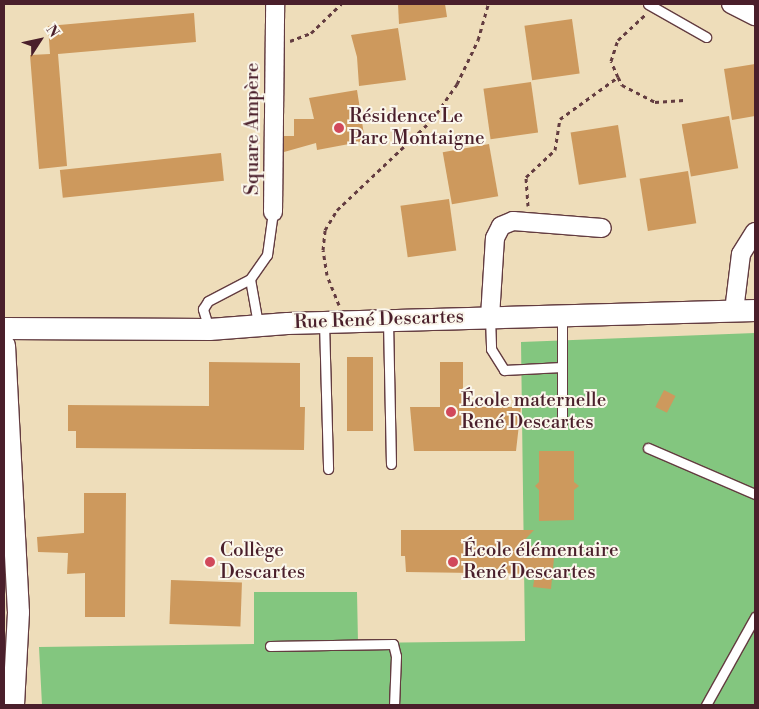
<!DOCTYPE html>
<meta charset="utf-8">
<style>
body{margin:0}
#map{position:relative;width:759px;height:709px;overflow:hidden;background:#eeddba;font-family:"Libre Bodoni",serif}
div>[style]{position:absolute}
.green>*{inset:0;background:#83c67f}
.building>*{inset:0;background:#cd995d;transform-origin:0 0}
.path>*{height:3px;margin-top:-1.5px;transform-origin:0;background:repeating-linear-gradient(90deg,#633c40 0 4px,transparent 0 8px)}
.roads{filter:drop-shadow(1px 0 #633c40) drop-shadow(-1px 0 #633c40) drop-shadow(0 1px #633c40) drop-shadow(0 -1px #633c40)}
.service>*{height:9px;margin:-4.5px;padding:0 4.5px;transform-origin:4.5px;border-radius:4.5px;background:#fff}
.minor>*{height:18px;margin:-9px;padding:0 9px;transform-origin:9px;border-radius:9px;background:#fff}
.tertiary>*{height:21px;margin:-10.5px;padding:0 10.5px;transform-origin:10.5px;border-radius:10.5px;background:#fff}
.dots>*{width:14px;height:14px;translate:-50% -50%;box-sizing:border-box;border:2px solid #fbf7ec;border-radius:50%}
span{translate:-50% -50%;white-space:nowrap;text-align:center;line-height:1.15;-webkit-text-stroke:4px #fbf7ec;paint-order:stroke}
.poi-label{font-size:19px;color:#4a1f2b}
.left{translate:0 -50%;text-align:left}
.street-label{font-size:19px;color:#4a1f2b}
.frame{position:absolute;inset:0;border:5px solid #4a1f2b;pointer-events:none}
.north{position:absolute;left:15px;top:15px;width:50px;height:50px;-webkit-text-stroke:4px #fbf7ec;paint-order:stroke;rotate:55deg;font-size:14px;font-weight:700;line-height:20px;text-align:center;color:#4a1f2b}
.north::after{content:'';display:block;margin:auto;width:18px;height:22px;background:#4a1f2b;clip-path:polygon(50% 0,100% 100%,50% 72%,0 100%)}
</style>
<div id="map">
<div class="green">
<i style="clip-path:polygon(755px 333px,755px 705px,42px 705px,39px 647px,254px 644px,254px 592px,357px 592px,358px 643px,525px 641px,521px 342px)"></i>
</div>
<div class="building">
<i style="clip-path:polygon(398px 4px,445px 4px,447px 17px,399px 24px)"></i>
<i style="clip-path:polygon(194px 13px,196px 42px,58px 54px,67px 166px,39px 169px,30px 55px,50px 54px,48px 26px)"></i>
<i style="left:572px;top:19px;width:55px;height:48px;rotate:82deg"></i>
<i style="clip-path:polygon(398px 28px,406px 80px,359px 86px,357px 57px,351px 35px)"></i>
<i style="clip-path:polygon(755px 64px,755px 116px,732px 120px,724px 69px)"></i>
<i style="left:531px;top:82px;width:51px;height:48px;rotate:82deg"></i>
<i style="clip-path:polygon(357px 90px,365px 141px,317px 150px,316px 143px,284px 152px,284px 136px,294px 136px,294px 119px,314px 119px,309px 98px)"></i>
<i style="left:729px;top:116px;width:53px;height:48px;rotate:80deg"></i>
<i style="left:618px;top:125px;width:53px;height:48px;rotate:81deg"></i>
<i style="left:489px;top:144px;width:53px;height:47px;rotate:80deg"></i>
<i style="left:221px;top:153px;width:28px;height:162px;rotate:84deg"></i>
<i style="left:688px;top:171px;width:53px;height:49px;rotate:81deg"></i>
<i style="left:449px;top:199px;width:52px;height:49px;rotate:82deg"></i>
<i style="left:347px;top:357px;width:26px;height:74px"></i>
<i style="clip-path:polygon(209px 362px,300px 363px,300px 407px,305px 407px,304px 450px,76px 448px,76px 431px,68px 431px,68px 405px,209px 406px)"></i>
<i style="clip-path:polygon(440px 362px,463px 362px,463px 407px,521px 407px,516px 451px,414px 451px,410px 407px,440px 407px)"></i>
<i style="left:664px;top:390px;width:13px;height:19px;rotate:27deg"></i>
<i style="clip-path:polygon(539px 451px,574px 451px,574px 482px,579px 486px,574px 490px,574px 520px,539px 521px,539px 490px,535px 486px,539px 482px)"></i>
<i style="clip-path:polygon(84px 493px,126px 493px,125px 617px,85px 617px,85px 573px,67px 574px,68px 553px,38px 552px,37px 537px,84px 533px)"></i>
<i style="clip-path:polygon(401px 530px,534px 530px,520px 545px,555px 548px,551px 589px,533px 587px,535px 574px,406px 572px,405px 556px,401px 556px)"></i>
<i style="left:171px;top:580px;width:71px;height:44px;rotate:2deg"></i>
</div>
<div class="path">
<i style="left:290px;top:41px;width:22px;rotate:-21deg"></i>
<i style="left:311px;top:33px;width:42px;rotate:-44deg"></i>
<i style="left:618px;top:77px;width:9px;rotate:63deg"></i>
<i style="left:622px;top:85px;width:37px;rotate:27deg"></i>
<i style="left:655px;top:102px;width:29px;rotate:-4deg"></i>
<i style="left:528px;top:206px;width:29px;rotate:-94deg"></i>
<i style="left:526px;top:177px;width:40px;rotate:-43deg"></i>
<i style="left:555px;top:150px;width:31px;rotate:-81deg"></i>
<i style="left:560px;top:119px;width:72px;rotate:-35.9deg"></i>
<i style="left:618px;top:77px;width:17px;rotate:-114deg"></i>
<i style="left:611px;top:61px;width:22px;rotate:-72deg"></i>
<i style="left:618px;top:40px;width:38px;rotate:-43deg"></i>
<i style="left:339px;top:305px;width:32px;rotate:-112deg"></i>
<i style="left:327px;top:275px;width:25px;rotate:-99deg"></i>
<i style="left:323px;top:250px;width:20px;rotate:-84deg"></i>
<i style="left:325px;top:230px;width:23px;rotate:-59deg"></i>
<i style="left:337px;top:210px;width:131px;rotate:-43.5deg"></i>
<i style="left:432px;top:120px;width:44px;rotate:-55.2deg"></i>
<i style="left:457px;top:84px;width:49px;rotate:-64.5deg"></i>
<i style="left:478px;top:40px;width:37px;rotate:-74deg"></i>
</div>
<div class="roads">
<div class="service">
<i style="left:648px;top:4px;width:67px;rotate:29.6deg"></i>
<i style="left:250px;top:279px;width:29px;rotate:-55deg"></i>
<i style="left:267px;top:255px;width:43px;rotate:-82.1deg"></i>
<i style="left:490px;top:317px;width:32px;rotate:88deg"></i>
<i style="left:491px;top:349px;width:25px;rotate:58deg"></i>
<i style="left:504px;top:370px;width:58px;rotate:-3deg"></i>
<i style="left:388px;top:321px;width:143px;rotate:88.8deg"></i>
<i style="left:324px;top:322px;width:147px;rotate:88.4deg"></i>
<i style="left:209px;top:329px;width:21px;rotate:-107deg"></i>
<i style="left:203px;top:309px;width:9px;rotate:-58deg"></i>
<i style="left:208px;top:301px;width:47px;rotate:-27.6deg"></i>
<i style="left:250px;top:279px;width:46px;rotate:79.9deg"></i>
<i style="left:562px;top:424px;width:109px;rotate:-90deg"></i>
<i style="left:648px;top:448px;width:116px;rotate:23.3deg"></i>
<i style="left:270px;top:646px;width:123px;rotate:-0.9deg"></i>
<i style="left:393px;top:644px;width:12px;rotate:76deg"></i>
<i style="left:396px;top:656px;width:49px;rotate:92.3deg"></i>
<i style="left:706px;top:705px;width:101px;rotate:-60.9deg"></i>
</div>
<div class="minor">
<i style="left:731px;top:4px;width:27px;rotate:27deg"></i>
<i style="left:273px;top:212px;width:208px;rotate:-89.4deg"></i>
<i style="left:734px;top:311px;width:57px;rotate:-83deg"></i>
<i style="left:741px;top:254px;width:26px;rotate:-58deg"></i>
<i style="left:490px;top:317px;width:79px;rotate:-86.4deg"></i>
<i style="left:495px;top:238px;width:13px;rotate:-63deg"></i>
<i style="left:501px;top:226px;width:13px;rotate:-23deg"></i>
<i style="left:513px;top:221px;width:89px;rotate:4.5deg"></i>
</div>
<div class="tertiary">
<i style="left:4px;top:328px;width:205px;rotate:0.3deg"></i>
<i style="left:209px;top:329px;width:78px;rotate:-4.4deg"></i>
<i style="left:287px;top:323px;width:468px;rotate:-1.6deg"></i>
<i style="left:4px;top:345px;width:267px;rotate:87deg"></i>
<i style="left:18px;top:612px;width:93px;rotate:93.1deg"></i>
</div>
</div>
<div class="dots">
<i style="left:339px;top:128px;background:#d1495b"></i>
<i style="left:451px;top:412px;background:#d1495b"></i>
<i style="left:210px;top:562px;background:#d1495b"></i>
<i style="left:453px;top:562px;background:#d1495b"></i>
</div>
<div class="poi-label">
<span class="left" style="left:349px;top:128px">Résidence Le<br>Parc Montaigne</span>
<span class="left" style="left:461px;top:412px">École maternelle<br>René Descartes</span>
<span class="left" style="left:220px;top:562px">Collège<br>Descartes</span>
<span class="left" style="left:463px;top:562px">École élémentaire<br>René Descartes</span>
</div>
<div class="street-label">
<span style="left:253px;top:129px;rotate:-90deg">Square Ampère</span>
<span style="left:379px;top:320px;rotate:-2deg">Rue René Descartes</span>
</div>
<div class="frame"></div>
<div class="north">N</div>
</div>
